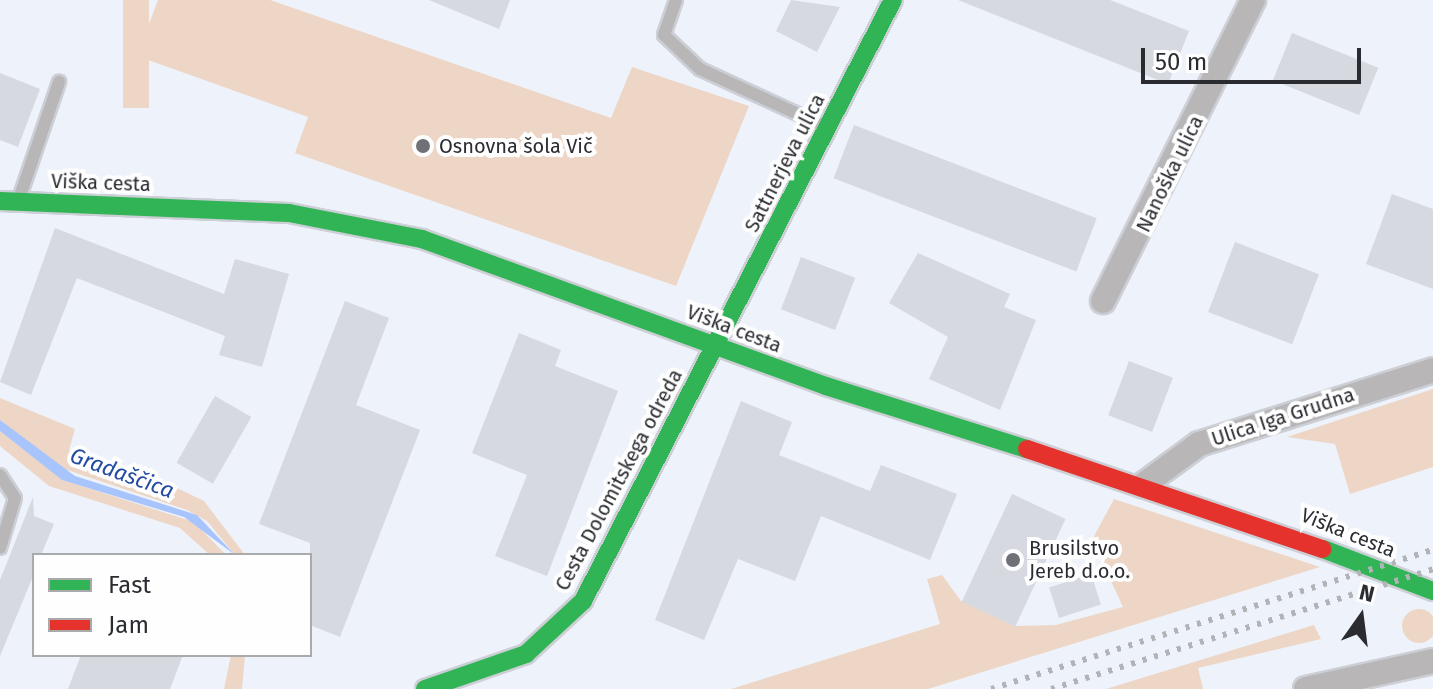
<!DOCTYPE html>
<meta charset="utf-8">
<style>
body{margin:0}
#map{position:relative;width:1433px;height:689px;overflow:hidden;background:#eef2fa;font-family:"Fira Sans",sans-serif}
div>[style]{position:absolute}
.green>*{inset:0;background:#edd6c5;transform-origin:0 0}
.round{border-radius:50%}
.water>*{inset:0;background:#a7c4fc}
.building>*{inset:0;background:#d6d9df;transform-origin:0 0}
.roads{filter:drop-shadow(2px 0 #cccfd5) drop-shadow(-2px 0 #cccfd5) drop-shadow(0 2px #cccfd5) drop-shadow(0 -2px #cccfd5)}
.lane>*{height:12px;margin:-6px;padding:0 6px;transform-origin:6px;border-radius:6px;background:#b8b6b7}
.street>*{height:24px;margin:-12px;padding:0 12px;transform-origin:12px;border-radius:12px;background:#b8b6b7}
.fast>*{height:18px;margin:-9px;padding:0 9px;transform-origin:9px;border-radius:9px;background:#30b455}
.jam>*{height:18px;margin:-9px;padding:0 9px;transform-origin:9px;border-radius:9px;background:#e5322d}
.rail>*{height:6px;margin-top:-3px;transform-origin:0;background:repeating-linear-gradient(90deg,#b2b3b6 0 4px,transparent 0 12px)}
.dots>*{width:22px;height:22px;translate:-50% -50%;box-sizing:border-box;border:4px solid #fefefe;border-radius:50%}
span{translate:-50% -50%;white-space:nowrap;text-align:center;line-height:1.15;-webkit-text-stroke:8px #fefefe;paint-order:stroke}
.poi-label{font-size:20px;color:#2a2c31}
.left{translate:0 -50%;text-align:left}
.street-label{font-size:20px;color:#2a2c31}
.water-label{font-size:22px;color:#234ba2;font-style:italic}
.legend{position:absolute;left:32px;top:553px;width:280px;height:104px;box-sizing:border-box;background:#fefefe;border:2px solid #a9aaac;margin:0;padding:10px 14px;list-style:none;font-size:24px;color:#2a2c31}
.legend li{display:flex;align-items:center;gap:16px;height:40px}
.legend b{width:40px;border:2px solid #a9aaac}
.north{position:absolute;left:1321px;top:577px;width:80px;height:80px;-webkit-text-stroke:6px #fefefe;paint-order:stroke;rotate:14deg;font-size:22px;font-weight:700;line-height:32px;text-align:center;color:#2a2c31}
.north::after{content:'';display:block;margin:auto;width:28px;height:36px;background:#2a2c31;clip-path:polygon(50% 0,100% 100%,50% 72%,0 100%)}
.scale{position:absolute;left:1141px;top:48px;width:220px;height:36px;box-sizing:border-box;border:4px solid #2a2c31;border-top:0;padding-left:10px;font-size:24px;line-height:28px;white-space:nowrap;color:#2a2c31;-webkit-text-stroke:6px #fefefe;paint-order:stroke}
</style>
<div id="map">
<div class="green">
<i style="left:123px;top:0;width:26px;height:108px"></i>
<i style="clip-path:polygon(158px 0,270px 0,611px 118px,632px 67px,749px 106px,676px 286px,295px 153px,308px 117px,137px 56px)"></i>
<i style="clip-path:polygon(1433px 389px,1433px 467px,1350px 494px,1335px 444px,1287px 437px)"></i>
<i style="clip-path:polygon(0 398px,75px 429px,69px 450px,152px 476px,204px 501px,245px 555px,235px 555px,207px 521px,187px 510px,58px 467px,0 420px)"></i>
<i style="clip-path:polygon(0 431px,63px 480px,194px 522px,226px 555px,210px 555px,180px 528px,49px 486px,0 446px)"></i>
<i style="clip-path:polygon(1114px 499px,1320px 567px,928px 689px,731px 689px,940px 624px,927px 579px,942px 575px,961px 601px,1014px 626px,1056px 625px,1123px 607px,1092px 540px)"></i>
<i class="round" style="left:1402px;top:609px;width:34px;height:34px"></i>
<i style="clip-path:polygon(1314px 625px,1321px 639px,1198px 668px,1203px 689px,1106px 689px)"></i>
<i style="clip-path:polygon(231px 655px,245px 655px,242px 689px,224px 689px)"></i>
</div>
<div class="water">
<i style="clip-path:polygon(0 420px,75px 476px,197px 515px,235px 555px,184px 517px,62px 480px,0 431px)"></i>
</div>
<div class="building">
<i style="clip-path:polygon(429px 0,510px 0,499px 29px)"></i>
<i style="clip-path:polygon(791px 0,840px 7px,817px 52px,776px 31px)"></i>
<i style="clip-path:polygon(958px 0,1110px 0,1189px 31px,1168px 84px)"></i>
<i style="left:1292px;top:33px;width:93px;height:51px;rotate:22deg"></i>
<i style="clip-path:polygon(0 73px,40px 89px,18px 147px,0 140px)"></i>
<i style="left:854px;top:125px;width:260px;height:57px;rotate:21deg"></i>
<i style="clip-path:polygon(1392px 194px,1433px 209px,1433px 289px,1366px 264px)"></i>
<i style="clip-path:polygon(55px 228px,224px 294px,235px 259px,289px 274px,262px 367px,219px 355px,225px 336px,77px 278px,31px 395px,0 382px)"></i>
<i style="left:1235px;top:242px;width:90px;height:75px;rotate:21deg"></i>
<i style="clip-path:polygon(918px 253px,1010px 294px,1004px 307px,1036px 320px,1000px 410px,929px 379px,948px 337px,889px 303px)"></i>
<i style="left:801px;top:257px;width:58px;height:56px;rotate:21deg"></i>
<i style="clip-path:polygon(345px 301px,389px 318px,356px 405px,420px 430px,340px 637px,310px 625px,310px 543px,259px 524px)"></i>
<i style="clip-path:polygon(519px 333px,561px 350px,555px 366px,618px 391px,547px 576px,495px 556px,527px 475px,472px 453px)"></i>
<i style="left:1129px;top:361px;width:47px;height:58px;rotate:21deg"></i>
<i style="left:215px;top:396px;width:42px;height:77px;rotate:30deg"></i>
<i style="clip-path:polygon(741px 401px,792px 422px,779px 455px,870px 491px,881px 465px,957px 494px,930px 560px,821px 516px,795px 581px,738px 559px,704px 640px,655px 620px)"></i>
<i style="left:1012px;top:494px;width:59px;height:119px;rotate:25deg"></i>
<i style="clip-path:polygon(33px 497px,34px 516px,54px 524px,41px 555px,34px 555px,34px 574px,0 656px,0 580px)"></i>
<i style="left:1091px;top:574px;width:32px;height:44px;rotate:72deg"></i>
<i style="clip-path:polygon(81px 655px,183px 655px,170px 689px,68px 689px)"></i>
</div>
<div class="roads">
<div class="lane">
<i style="left:676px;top:0;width:37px;rotate:109deg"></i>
<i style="left:664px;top:35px;width:50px;rotate:43.4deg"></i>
<i style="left:700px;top:69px;width:136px;rotate:24.7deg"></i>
<i style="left:19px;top:199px;width:124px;rotate:-71.1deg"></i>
<i style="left:0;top:475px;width:27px;rotate:57deg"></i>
<i style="left:15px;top:498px;width:52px;rotate:106.7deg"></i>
</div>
<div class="street">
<i style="left:1103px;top:301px;width:336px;rotate:-63.5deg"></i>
<i style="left:1143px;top:485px;width:69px;rotate:-36.2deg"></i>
<i style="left:1199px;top:444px;width:245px;rotate:-17.5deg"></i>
<i style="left:1306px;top:689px;width:130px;rotate:-12.4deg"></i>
</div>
<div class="fast">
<i style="left:0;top:201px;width:289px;rotate:2.4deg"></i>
<i style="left:289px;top:213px;width:136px;rotate:11.1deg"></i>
<i style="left:422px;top:239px;width:430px;rotate:20deg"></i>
<i style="left:826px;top:386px;width:211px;rotate:17.4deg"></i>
<i style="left:1323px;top:549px;width:118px;rotate:20.9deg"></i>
<i style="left:425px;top:689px;width:107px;rotate:-19.1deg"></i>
<i style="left:526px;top:654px;width:78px;rotate:-42.9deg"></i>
<i style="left:583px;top:601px;width:676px;rotate:-62.72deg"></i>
</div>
<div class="jam">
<i style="left:1027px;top:449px;width:312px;rotate:18.7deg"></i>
</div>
</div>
<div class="rail">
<i style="left:991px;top:689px;width:463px;rotate:-17.5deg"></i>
<i style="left:1051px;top:689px;width:400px;rotate:-17.4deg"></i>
</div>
<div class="dots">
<i style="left:423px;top:146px;background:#6f7177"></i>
<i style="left:1013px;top:560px;background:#6f7177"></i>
</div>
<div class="poi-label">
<span class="left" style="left:439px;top:146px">Osnovna šola Vič</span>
<span class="left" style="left:1029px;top:560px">Brusilstvo<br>Jereb d.o.o.</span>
</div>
<div class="street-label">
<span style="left:785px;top:163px;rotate:-63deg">Sattnerjeva ulica</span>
<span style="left:1170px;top:174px;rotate:-64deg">Nanoška ulica</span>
<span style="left:101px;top:183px;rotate:2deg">Viška cesta</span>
<span style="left:734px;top:329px;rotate:21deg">Viška cesta</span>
<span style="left:1283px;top:417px;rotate:-18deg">Ulica Iga Grudna</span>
<span style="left:619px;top:480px;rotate:-62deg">Cesta Dolomitskega odreda</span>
<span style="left:1348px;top:533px;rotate:22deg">Viška cesta</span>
</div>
<div class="water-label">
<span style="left:122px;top:473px;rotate:20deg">Gradaščica</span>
</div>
<ul class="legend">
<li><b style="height:10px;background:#30b455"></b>Fast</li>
<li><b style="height:10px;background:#e5322d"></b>Jam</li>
</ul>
<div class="north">N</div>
<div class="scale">50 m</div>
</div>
